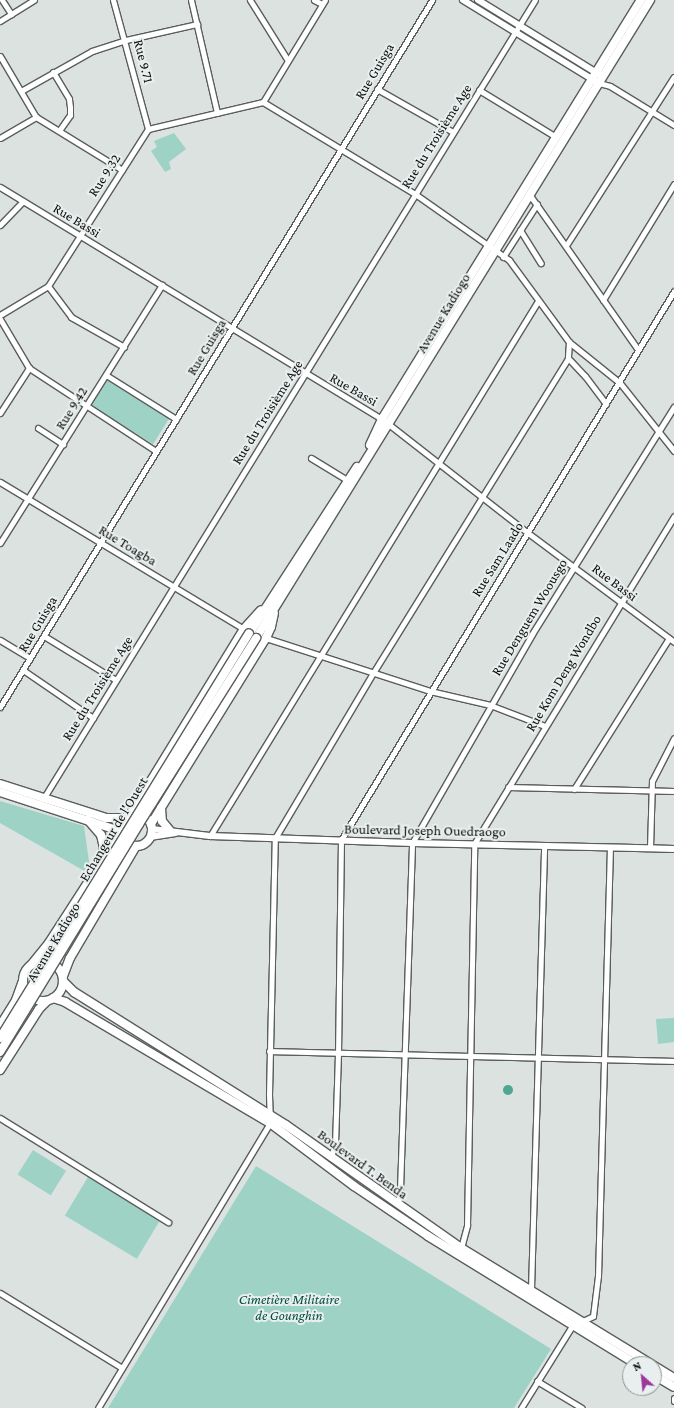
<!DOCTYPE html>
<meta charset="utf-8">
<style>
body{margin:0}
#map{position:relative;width:674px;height:1408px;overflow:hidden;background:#dce2e0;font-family:"Crimson Pro",serif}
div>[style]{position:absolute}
.green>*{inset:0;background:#9dd2c5;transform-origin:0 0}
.water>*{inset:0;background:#4fa693}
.round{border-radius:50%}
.roads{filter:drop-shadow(1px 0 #595e5d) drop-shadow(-1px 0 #595e5d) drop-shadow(0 1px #595e5d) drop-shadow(0 -1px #595e5d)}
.minor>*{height:5px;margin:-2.5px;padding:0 2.5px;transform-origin:2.5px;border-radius:2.5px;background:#fff}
.tertiary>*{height:6px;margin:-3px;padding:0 3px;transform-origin:3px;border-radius:3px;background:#fff}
.primary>*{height:8px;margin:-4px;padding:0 4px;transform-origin:4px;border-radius:4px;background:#fff}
.trunk>*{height:8px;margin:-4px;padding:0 4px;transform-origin:4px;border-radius:4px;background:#fff}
.trunk>.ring{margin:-4px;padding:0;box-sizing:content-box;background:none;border:8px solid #fff;border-radius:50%}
.bridges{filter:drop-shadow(1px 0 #595e5d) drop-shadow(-1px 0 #595e5d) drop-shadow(0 1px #595e5d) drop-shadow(0 -1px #595e5d)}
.trunk-bridge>*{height:8px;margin:-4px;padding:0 4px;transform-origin:4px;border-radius:4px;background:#fff}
span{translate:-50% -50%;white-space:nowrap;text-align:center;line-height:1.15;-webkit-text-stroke:4px #e9efee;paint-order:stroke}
.street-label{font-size:14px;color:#0c0d0d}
.park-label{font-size:14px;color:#004f42;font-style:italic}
.north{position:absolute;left:622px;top:1356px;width:40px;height:40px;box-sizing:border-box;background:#e9efee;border:1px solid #919594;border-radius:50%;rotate:333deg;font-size:11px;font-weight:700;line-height:16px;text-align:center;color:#0c0d0d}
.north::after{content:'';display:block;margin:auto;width:14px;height:18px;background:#9c379c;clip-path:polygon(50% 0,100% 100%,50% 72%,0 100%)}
</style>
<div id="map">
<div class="green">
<i style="clip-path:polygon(174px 133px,186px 149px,169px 162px,171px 169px,165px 172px,151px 151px,157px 147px,154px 141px)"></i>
<i style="left:107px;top:380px;width:73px;height:30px;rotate:32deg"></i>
<i style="clip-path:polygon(0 801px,84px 826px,90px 869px,88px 873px,0 823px)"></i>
<i style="clip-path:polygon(674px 1018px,674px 1042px,658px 1044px,656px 1019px)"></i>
<i style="left:33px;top:1150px;width:39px;height:29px;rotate:32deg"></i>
<i style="clip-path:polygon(256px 1166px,551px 1349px,514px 1408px,108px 1408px)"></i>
<i style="left:88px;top:1177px;width:84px;height:45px;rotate:31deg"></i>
</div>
<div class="water">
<i class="round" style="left:503px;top:1085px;width:10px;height:10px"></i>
</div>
<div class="roads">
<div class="minor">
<i style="left:2px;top:0;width:17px;rotate:57deg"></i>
<i style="left:113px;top:0;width:134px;rotate:74.8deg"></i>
<i style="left:191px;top:0;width:116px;rotate:77deg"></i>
<i style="left:250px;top:0;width:70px;rotate:57.9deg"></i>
<i style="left:314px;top:0;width:9px;rotate:27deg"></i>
<i style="left:0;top:21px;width:40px;rotate:-32deg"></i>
<i style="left:0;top:56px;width:71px;rotate:59.5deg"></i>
<i style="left:36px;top:117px;width:101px;rotate:31.6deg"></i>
<i style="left:53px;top:72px;width:31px;rotate:59deg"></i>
<i style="left:69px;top:99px;width:8px;rotate:83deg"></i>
<i style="left:70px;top:107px;width:8px;rotate:90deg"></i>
<i style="left:70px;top:115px;width:19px;rotate:125deg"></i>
<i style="left:599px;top:83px;width:11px;rotate:15deg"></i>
<i style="left:610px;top:86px;width:75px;rotate:31.4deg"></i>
<i style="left:377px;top:89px;width:87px;rotate:29.5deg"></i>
<i style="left:479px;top:90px;width:90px;rotate:31.4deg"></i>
<i style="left:21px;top:91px;width:81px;rotate:-29.4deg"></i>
<i style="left:92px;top:51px;width:36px;rotate:-18deg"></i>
<i style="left:126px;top:40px;width:73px;rotate:-12.7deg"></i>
<i style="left:263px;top:102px;width:178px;rotate:31.2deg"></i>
<i style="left:415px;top:194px;width:115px;rotate:35.1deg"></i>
<i style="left:509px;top:260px;width:102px;rotate:53.8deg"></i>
<i style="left:569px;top:342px;width:65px;rotate:38.8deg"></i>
<i style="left:620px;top:383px;width:87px;rotate:51.5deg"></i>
<i style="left:263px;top:102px;width:119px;rotate:-58.7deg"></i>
<i style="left:0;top:138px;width:42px;rotate:-30.3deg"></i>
<i style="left:0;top:187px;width:447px;rotate:31.3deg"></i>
<i style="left:382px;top:419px;width:185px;rotate:38deg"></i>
<i style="left:528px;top:533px;width:182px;rotate:36.7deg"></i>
<i style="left:529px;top:194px;width:188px;rotate:55deg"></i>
<i style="left:0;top:225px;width:33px;rotate:-46deg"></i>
<i style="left:520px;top:230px;width:39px;rotate:58deg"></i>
<i style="left:567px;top:244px;width:198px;rotate:-57.4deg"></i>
<i style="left:503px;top:257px;width:63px;rotate:-57.3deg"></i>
<i style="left:48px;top:286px;width:39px;rotate:53deg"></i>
<i style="left:71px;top:317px;width:61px;rotate:29.5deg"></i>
<i style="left:603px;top:300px;width:136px;rotate:-58.5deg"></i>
<i style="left:0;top:315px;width:56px;rotate:-31.1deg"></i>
<i style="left:48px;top:286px;width:186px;rotate:-57.5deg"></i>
<i style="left:148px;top:129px;width:118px;rotate:-13.2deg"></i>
<i style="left:0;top:319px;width:57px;rotate:59.4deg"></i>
<i style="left:29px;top:368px;width:152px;rotate:33.2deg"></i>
<i style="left:569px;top:342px;width:16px;rotate:94deg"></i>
<i style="left:568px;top:358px;width:25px;rotate:47deg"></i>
<i style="left:585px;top:376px;width:35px;rotate:53deg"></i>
<i style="left:106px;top:375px;width:83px;rotate:32.2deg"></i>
<i style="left:0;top:413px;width:54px;rotate:-57.2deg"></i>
<i style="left:38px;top:428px;width:30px;rotate:33deg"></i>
<i style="left:311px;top:458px;width:42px;rotate:31.4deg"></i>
<i style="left:0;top:482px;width:285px;rotate:31.1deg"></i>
<i style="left:0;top:543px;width:305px;rotate:-57.9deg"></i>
<i style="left:44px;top:636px;width:84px;rotate:31.4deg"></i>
<i style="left:266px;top:638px;width:172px;rotate:17.9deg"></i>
<i style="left:430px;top:691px;width:62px;rotate:13.1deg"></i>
<i style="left:490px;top:705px;width:59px;rotate:20.9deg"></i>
<i style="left:0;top:640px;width:35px;rotate:31deg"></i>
<i style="left:23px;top:670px;width:85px;rotate:34.4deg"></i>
<i style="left:0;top:707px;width:829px;rotate:-58.57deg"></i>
<i style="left:508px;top:787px;width:166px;rotate:1.4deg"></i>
<i style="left:574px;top:789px;width:178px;rotate:-57.8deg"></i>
<i style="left:43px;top:799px;width:938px;rotate:-58.38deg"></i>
<i style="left:210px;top:836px;width:628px;rotate:-58.49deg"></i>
<i style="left:650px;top:848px;width:67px;rotate:-88.3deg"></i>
<i style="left:652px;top:781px;width:48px;rotate:-62.9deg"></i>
<i style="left:269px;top:1051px;width:405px;rotate:1.4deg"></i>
<i style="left:0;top:1118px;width:198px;rotate:31.8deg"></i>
<i style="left:331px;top:1157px;width:14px;rotate:-73deg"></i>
<i style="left:335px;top:1144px;width:90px;rotate:-88.1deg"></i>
<i style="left:338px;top:1054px;width:214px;rotate:-89.2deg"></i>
<i style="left:341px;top:840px;width:642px;rotate:-58.76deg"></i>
<i style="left:398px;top:1204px;width:15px;rotate:-82deg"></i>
<i style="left:400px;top:1189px;width:346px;rotate:-88deg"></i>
<i style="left:412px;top:843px;width:241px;rotate:-60.1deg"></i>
<i style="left:532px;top:634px;width:268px;rotate:-58deg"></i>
<i style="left:461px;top:1248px;width:24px;rotate:-75deg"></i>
<i style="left:467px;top:1225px;width:381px;rotate:-88.9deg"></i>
<i style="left:474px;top:844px;width:384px;rotate:-58.6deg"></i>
<i style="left:531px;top:1289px;width:444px;rotate:-88.3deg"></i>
<i style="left:0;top:1293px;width:143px;rotate:31.6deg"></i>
<i style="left:537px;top:1381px;width:52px;rotate:31deg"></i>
<i style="left:674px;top:1398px;width:3px;rotate:90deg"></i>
<i style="left:98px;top:1408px;width:333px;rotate:-58.9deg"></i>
<i style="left:270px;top:1123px;width:29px;rotate:-92deg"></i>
<i style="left:269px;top:1094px;width:256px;rotate:-88.7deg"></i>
<i style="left:275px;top:838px;width:192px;rotate:-59.3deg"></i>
<i style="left:373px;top:673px;width:370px;rotate:-58.2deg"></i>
<i style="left:521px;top:1408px;width:97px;rotate:-58.1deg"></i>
<i style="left:572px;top:1326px;width:23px;rotate:-25deg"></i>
<i style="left:593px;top:1316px;width:40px;rotate:-82.9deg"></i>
<i style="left:598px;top:1276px;width:429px;rotate:-88.4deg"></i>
</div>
<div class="tertiary">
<i style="left:463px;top:0;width:155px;rotate:31.5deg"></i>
<i style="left:478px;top:0;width:143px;rotate:31.6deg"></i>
<i style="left:152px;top:829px;width:58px;rotate:6.9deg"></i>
<i style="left:210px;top:836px;width:202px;rotate:2deg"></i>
<i style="left:412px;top:843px;width:262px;rotate:1.3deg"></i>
<i style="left:150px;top:837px;width:26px;rotate:-9deg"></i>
</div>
<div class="primary">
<i style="left:0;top:784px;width:111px;rotate:17.8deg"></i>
<i style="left:106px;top:818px;width:19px"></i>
<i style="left:0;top:792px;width:126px;rotate:18deg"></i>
</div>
<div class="trunk">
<i style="left:370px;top:445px;width:29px;rotate:-65deg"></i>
<i style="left:382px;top:419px;width:493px;rotate:-58.3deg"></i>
<i style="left:249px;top:634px;width:199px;rotate:-57.1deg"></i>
<i style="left:256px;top:638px;width:750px;rotate:-58.3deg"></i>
<i style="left:161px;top:808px;width:13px;rotate:86deg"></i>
<i style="left:162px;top:821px;width:13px;rotate:51deg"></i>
<i class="ring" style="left:120px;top:814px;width:24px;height:24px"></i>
<i style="left:130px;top:815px;width:218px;rotate:-58.5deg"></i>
<i style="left:244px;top:629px;width:25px;rotate:-48deg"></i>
<i style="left:88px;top:820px;width:20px;rotate:49deg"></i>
<i style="left:101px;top:835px;width:13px;rotate:77deg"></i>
<i style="left:104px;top:848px;width:11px;rotate:105deg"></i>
<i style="left:151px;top:824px;width:219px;rotate:-58.3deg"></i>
<i style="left:266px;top:638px;width:12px;rotate:-66deg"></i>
<i style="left:271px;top:627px;width:14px;rotate:-78deg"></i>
<i class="ring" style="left:23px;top:961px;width:32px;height:32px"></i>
<i style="left:32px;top:964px;width:27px;rotate:-51deg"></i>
<i style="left:49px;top:943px;width:131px;rotate:-57.2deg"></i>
<i style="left:63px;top:976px;width:19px;rotate:-69deg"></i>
<i style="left:70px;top:958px;width:130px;rotate:-59.5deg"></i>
<i style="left:63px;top:981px;width:16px;rotate:45deg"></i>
<i style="left:74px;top:992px;width:250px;rotate:32.1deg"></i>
<i style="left:286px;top:1125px;width:214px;rotate:35.1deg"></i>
<i style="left:461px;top:1248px;width:223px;rotate:31.4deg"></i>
<i style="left:53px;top:998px;width:13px;rotate:18deg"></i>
<i style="left:65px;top:1002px;width:238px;rotate:30.6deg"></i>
<i style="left:270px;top:1123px;width:105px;rotate:36.9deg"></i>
<i style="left:354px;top:1186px;width:89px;rotate:34deg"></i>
<i style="left:428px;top:1236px;width:244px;rotate:31.6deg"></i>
<i style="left:0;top:1026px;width:31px;rotate:-58deg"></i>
<i style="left:16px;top:1000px;width:20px;rotate:-70deg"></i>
<i style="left:0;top:1070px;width:72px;rotate:-57.4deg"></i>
<i style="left:39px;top:1009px;width:11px;rotate:-45deg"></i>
<i style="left:654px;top:1366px;width:23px;rotate:31deg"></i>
<i style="left:654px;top:1375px;width:23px;rotate:31deg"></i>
</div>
</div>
<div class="bridges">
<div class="trunk-bridge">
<i style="left:0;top:1038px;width:475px;rotate:-58.4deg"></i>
<i style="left:0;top:1052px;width:267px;rotate:-58.6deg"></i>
<i style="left:139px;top:824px;width:220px;rotate:-57.8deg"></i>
</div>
</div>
<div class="street-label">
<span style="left:144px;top:61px;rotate:76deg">Rue 9.71</span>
<span style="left:374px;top:71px;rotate:-59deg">Rue Guisga</span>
<span style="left:436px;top:136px;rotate:-58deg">Rue du Troisième Age</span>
<span style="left:104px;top:175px;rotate:-57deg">Rue 9.32</span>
<span style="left:77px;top:220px;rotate:31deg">Rue Bassi</span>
<span style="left:443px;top:313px;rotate:-59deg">Avenue Kadiogo</span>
<span style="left:206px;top:347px;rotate:-59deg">Rue Guisga</span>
<span style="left:354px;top:389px;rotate:30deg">Rue Bassi</span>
<span style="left:71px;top:408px;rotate:-58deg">Rue 9.42</span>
<span style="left:267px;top:412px;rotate:-58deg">Rue du Troisième Age</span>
<span style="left:128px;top:545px;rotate:31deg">Rue Toagba</span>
<span style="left:497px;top:559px;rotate:-58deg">Rue Sam Laado</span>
<span style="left:615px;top:582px;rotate:37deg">Rue Bassi</span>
<span style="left:529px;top:617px;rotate:-59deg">Rue Denguem Woousgo</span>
<span style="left:37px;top:624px;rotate:-59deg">Rue Guisga</span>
<span style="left:563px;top:673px;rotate:-59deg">Rue Kom Deng Wondbo</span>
<span style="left:97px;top:688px;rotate:-58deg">Rue du Troisième Age</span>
<span style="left:113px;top:829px;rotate:-59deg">Echangeur de l'Ouest</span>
<span style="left:425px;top:830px;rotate:1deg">Boulevard Joseph Ouedraogo</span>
<span style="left:53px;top:942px;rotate:-59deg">Avenue Kadiogo</span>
<span style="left:363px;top:1164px;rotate:36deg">Boulevard T. Benda</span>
</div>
<div class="park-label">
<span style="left:289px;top:1307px">Cimetière Militaire<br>de Gounghin</span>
</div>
<div class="north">N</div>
</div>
